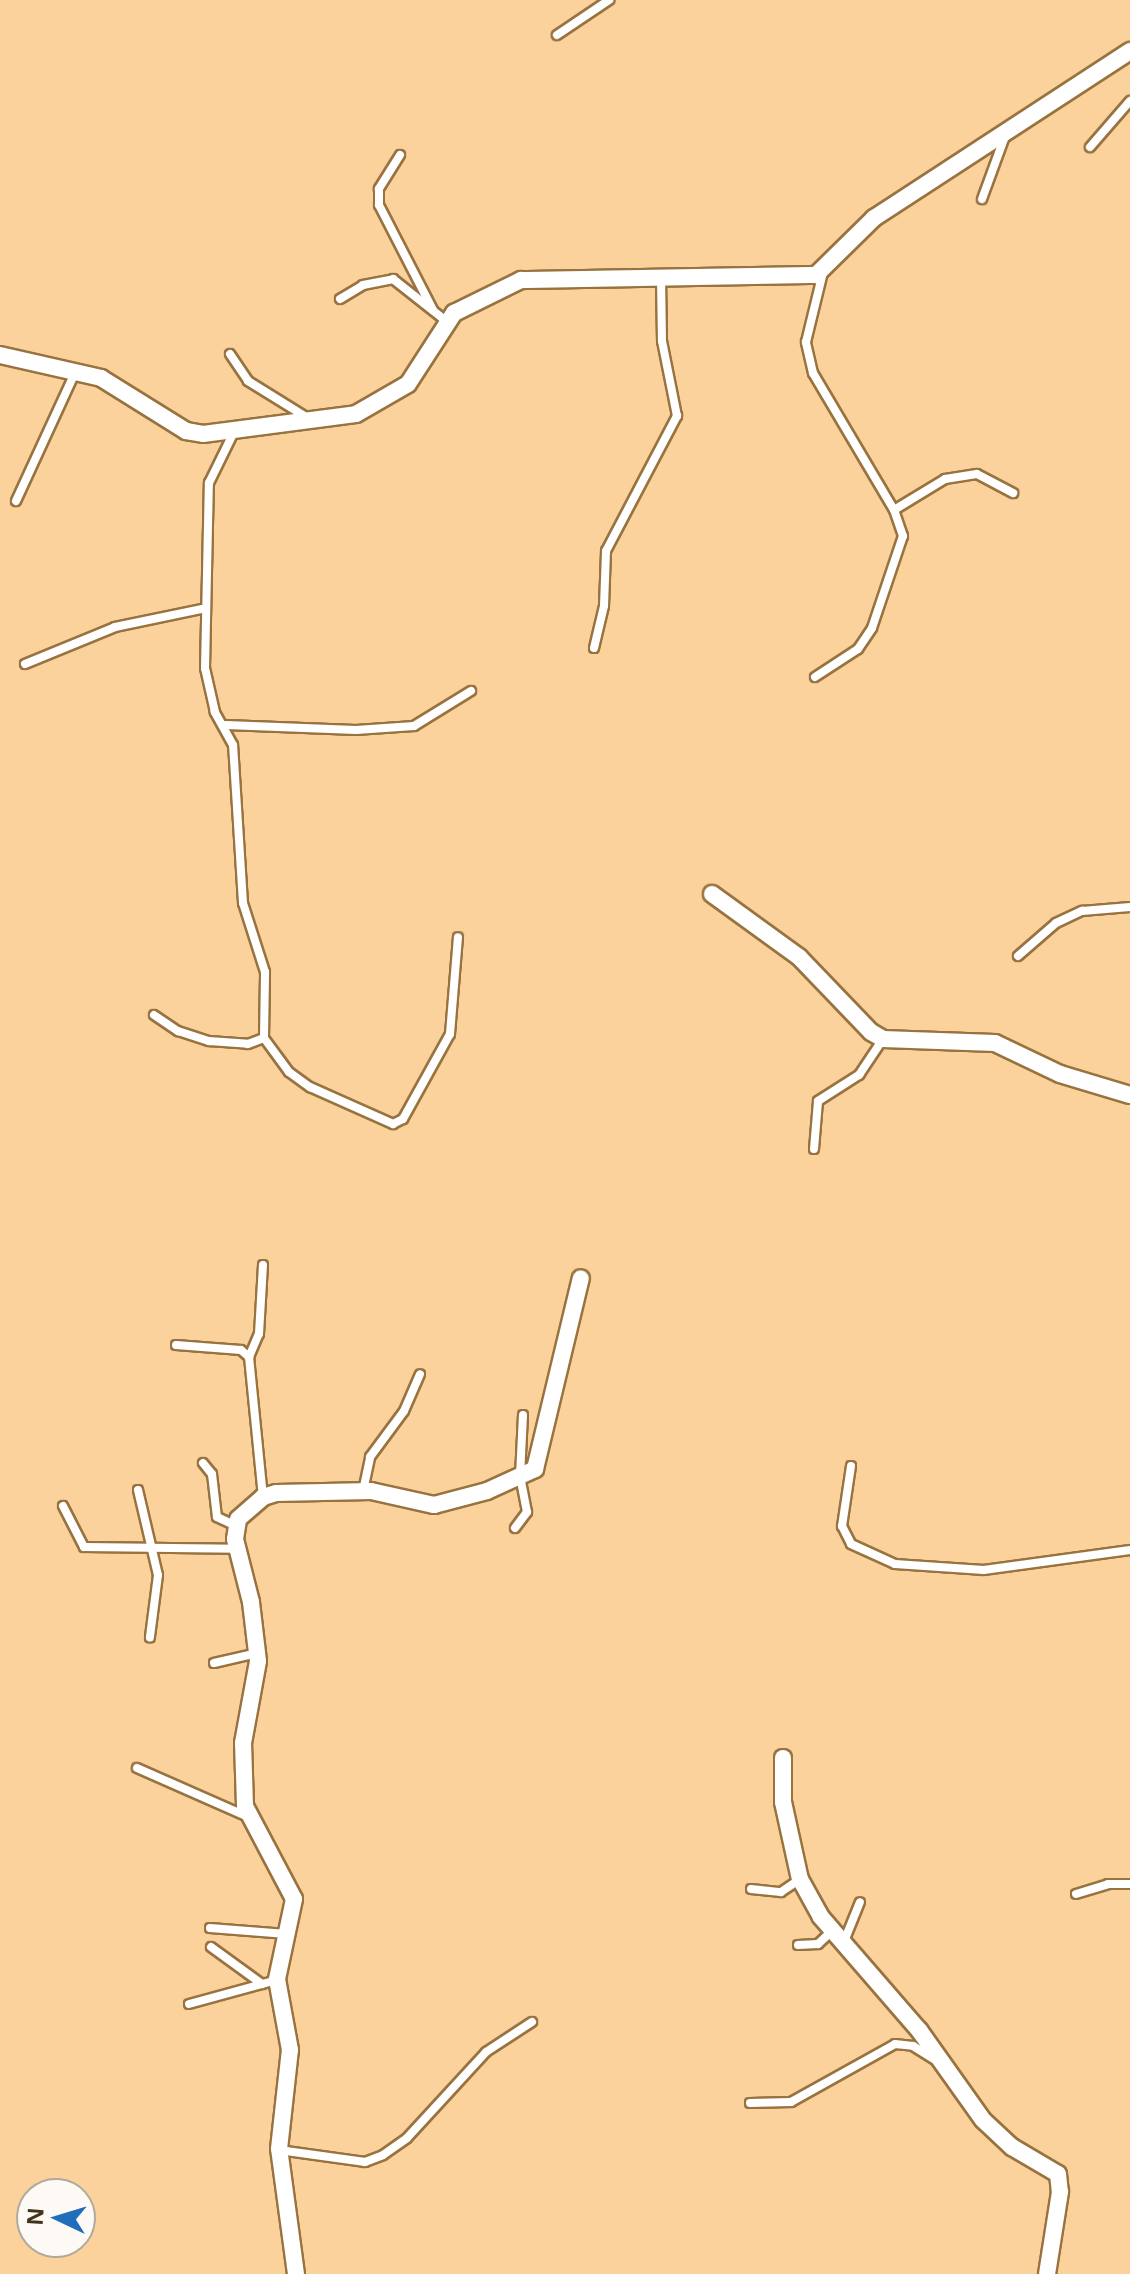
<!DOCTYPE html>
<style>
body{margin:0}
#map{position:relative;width:1130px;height:2274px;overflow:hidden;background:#fbd19c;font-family:"Open Sans",sans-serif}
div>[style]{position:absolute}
.roads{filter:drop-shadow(2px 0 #987340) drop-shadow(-2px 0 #987340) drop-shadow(0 2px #987340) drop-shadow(0 -2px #987340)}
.lane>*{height:8px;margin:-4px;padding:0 4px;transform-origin:4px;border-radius:4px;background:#fff}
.street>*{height:16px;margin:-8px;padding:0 8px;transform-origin:8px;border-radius:8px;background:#fff}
span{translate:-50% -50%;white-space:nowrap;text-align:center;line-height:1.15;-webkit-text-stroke:7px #fdf9f4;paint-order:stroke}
.north{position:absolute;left:16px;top:2178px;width:80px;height:80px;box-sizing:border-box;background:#fdf9f4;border:2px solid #b2a99e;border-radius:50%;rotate:274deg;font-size:22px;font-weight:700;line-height:32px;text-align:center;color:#42321c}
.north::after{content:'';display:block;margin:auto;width:28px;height:36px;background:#206dbc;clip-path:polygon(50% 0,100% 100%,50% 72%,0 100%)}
</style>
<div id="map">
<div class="roads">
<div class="lane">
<i style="left:557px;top:35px;width:63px;rotate:-33.9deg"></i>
<i style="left:1090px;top:147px;width:61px;rotate:-49deg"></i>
<i style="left:400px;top:155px;width:40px;rotate:122deg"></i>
<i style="left:379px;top:189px;width:16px;rotate:90deg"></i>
<i style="left:379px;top:205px;width:118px;rotate:62.8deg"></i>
<i style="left:982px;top:199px;width:67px;rotate:-69.9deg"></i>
<i style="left:340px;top:299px;width:27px;rotate:-31deg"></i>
<i style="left:363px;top:285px;width:31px;rotate:-11deg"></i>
<i style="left:393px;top:279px;width:68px;rotate:38.4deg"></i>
<i style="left:230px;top:354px;width:32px;rotate:56deg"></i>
<i style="left:248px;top:381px;width:70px;rotate:31.7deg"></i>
<i style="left:16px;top:501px;width:141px;rotate:-65.3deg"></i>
<i style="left:894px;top:510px;width:60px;rotate:-31.3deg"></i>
<i style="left:945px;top:479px;width:32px;rotate:-9deg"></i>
<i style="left:977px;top:474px;width:41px;rotate:27.8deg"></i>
<i style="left:594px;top:648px;width:43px;rotate:-76.6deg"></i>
<i style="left:604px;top:606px;width:55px;rotate:-87.9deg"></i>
<i style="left:606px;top:551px;width:153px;rotate:-62.3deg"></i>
<i style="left:677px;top:416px;width:76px;rotate:-101.3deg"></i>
<i style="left:662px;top:341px;width:61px;rotate:-90.9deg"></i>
<i style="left:25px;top:664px;width:97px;rotate:-22.3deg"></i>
<i style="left:115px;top:627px;width:89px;rotate:-11.7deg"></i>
<i style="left:815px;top:677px;width:51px;rotate:-33.1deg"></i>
<i style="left:858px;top:649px;width:25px;rotate:-56deg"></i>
<i style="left:872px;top:628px;width:97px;rotate:-71.4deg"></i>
<i style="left:903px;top:536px;width:28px;rotate:-109deg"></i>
<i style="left:894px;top:510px;width:159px;rotate:-120.6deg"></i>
<i style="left:813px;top:373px;width:32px;rotate:-103deg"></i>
<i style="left:806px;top:342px;width:72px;rotate:-76.3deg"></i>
<i style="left:226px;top:725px;width:130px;rotate:2.2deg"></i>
<i style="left:356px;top:730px;width:58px;rotate:-3.9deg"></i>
<i style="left:414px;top:726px;width:67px;rotate:-31.6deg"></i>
<i style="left:1018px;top:956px;width:50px;rotate:-41deg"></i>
<i style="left:1056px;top:923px;width:29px;rotate:-25deg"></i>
<i style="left:1082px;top:911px;width:48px;rotate:-4.8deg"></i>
<i style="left:154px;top:1015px;width:29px;rotate:34deg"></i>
<i style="left:178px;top:1031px;width:33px;rotate:18deg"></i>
<i style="left:209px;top:1041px;width:39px;rotate:4deg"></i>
<i style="left:248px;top:1044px;width:17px;rotate:-21deg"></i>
<i style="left:264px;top:1038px;width:66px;rotate:-89.1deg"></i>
<i style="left:265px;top:972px;width:72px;rotate:-107.7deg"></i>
<i style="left:243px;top:903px;width:158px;rotate:-93.6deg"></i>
<i style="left:233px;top:745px;width:38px;rotate:-119deg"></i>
<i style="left:215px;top:712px;width:45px;rotate:-102.8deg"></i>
<i style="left:205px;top:668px;width:185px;rotate:-88.8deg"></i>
<i style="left:209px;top:483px;width:57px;rotate:-63.9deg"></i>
<i style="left:264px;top:1038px;width:42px;rotate:53.7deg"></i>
<i style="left:289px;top:1072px;width:26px;rotate:36deg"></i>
<i style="left:310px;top:1087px;width:91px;rotate:24deg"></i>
<i style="left:393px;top:1124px;width:11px;rotate:-27deg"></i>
<i style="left:403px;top:1119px;width:97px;rotate:-61.1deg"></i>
<i style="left:450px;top:1034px;width:97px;rotate:-85.3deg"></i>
<i style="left:814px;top:1149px;width:48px;rotate:-85.2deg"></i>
<i style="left:818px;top:1101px;width:49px;rotate:-32.4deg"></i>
<i style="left:859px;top:1075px;width:43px;rotate:-56.3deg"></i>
<i style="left:176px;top:1345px;width:65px;rotate:4.4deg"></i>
<i style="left:241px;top:1350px;width:11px;rotate:41deg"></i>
<i style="left:249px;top:1357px;width:141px;rotate:84.3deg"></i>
<i style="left:249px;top:1357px;width:25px;rotate:-67deg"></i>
<i style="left:259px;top:1334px;width:69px;rotate:-86.7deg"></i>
<i style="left:203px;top:1463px;width:14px;rotate:51deg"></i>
<i style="left:212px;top:1474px;width:43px;rotate:83.4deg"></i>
<i style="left:217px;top:1517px;width:21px;rotate:25deg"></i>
<i style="left:851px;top:1466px;width:61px;rotate:98.5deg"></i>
<i style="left:842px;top:1526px;width:20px;rotate:63deg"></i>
<i style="left:851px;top:1544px;width:48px;rotate:24.4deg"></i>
<i style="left:895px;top:1564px;width:89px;rotate:3.9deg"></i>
<i style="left:984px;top:1570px;width:147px;rotate:-7.8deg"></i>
<i style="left:138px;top:1490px;width:87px;rotate:76.8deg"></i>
<i style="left:158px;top:1575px;width:63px;rotate:97.4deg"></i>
<i style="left:363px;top:1491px;width:35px;rotate:-78deg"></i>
<i style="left:370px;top:1457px;width:57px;rotate:-53.5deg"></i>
<i style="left:404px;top:1411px;width:40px;rotate:-66.6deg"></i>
<i style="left:63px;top:1506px;width:46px;rotate:62.9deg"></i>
<i style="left:84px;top:1547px;width:153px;rotate:0.7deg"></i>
<i style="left:515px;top:1528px;width:20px;rotate:-53deg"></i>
<i style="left:527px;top:1512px;width:37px;rotate:-101deg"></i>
<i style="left:520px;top:1476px;width:61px;rotate:-87.2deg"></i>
<i style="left:214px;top:1663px;width:44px;rotate:-13.1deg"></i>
<i style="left:137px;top:1768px;width:121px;rotate:23.8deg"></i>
<i style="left:751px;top:1889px;width:30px;rotate:6deg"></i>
<i style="left:781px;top:1892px;width:23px;rotate:-34deg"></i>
<i style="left:1076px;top:1894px;width:34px;rotate:-17deg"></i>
<i style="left:1108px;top:1884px;width:22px"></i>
<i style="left:210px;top:1928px;width:77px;rotate:4.5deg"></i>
<i style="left:843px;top:1944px;width:45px;rotate:-68deg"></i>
<i style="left:798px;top:1945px;width:20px;rotate:-3deg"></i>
<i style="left:818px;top:1944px;width:18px;rotate:-43deg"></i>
<i style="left:211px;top:1947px;width:63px;rotate:36deg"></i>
<i style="left:189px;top:2004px;width:91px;rotate:-15.3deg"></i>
<i style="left:750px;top:2103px;width:41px;rotate:-1.4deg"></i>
<i style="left:791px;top:2102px;width:119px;rotate:-29.1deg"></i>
<i style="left:895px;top:2044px;width:18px;rotate:6deg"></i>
<i style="left:913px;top:2046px;width:25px;rotate:32deg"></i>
<i style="left:279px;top:2150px;width:87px;rotate:7.9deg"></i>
<i style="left:365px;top:2162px;width:19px;rotate:-21deg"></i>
<i style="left:383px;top:2155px;width:29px;rotate:-35deg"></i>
<i style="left:407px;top:2138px;width:117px;rotate:-47.4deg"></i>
<i style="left:486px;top:2052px;width:55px;rotate:-33.1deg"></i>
</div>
<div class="street">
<i style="left:0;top:355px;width:104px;rotate:12.8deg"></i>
<i style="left:101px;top:378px;width:100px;rotate:31.9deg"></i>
<i style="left:186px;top:431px;width:17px;rotate:10deg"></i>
<i style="left:203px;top:434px;width:154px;rotate:-7.4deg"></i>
<i style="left:356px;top:414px;width:60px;rotate:-30deg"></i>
<i style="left:408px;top:384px;width:85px;rotate:-57.1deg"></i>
<i style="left:454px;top:313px;width:75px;rotate:-26.2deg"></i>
<i style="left:521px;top:280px;width:295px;rotate:-1deg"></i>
<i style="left:816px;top:275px;width:81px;rotate:-44.5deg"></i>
<i style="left:874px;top:218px;width:306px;rotate:-33.1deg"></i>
<i style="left:712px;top:894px;width:107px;rotate:35.9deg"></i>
<i style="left:799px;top:957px;width:104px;rotate:46.2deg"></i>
<i style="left:871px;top:1032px;width:14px;rotate:30deg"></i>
<i style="left:883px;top:1039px;width:112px;rotate:2deg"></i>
<i style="left:995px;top:1043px;width:72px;rotate:25.5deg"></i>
<i style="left:1060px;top:1074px;width:73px;rotate:16.7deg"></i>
<i style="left:783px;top:1758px;width:44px;rotate:90deg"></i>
<i style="left:783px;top:1802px;width:79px;rotate:77.6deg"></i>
<i style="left:800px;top:1879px;width:43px;rotate:61.1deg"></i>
<i style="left:821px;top:1917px;width:150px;rotate:49.1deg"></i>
<i style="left:919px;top:2030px;width:110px;rotate:54.6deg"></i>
<i style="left:983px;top:2120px;width:40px;rotate:43deg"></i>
<i style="left:1012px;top:2147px;width:53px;rotate:30.4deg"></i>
<i style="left:1058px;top:2174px;width:18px;rotate:84deg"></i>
<i style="left:1060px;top:2192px;width:83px;rotate:99deg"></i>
<i style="left:296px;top:2274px;width:126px;rotate:-97.7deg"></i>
<i style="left:279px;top:2149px;width:100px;rotate:-83.7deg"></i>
<i style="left:290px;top:2050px;width:72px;rotate:-100.4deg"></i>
<i style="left:277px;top:1979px;width:82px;rotate:-78deg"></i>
<i style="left:294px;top:1899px;width:105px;rotate:-117.8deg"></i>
<i style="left:245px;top:1806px;width:63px;rotate:-91.8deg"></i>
<i style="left:243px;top:1743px;width:83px;rotate:-79.6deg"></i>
<i style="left:258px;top:1661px;width:59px;rotate:-96.8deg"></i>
<i style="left:251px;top:1602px;width:65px;rotate:-104.3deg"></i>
<i style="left:235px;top:1539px;width:20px;rotate:-81deg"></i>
<i style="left:238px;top:1519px;width:33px;rotate:-41deg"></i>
<i style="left:263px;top:1497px;width:14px;rotate:-17deg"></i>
<i style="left:276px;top:1493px;width:95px;rotate:-1.2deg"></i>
<i style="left:371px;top:1491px;width:65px;rotate:12.5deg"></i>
<i style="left:434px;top:1505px;width:55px;rotate:-14.8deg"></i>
<i style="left:487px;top:1491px;width:53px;rotate:-24.6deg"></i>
<i style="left:535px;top:1469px;width:196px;rotate:-76.5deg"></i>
</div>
</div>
<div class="north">N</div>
</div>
